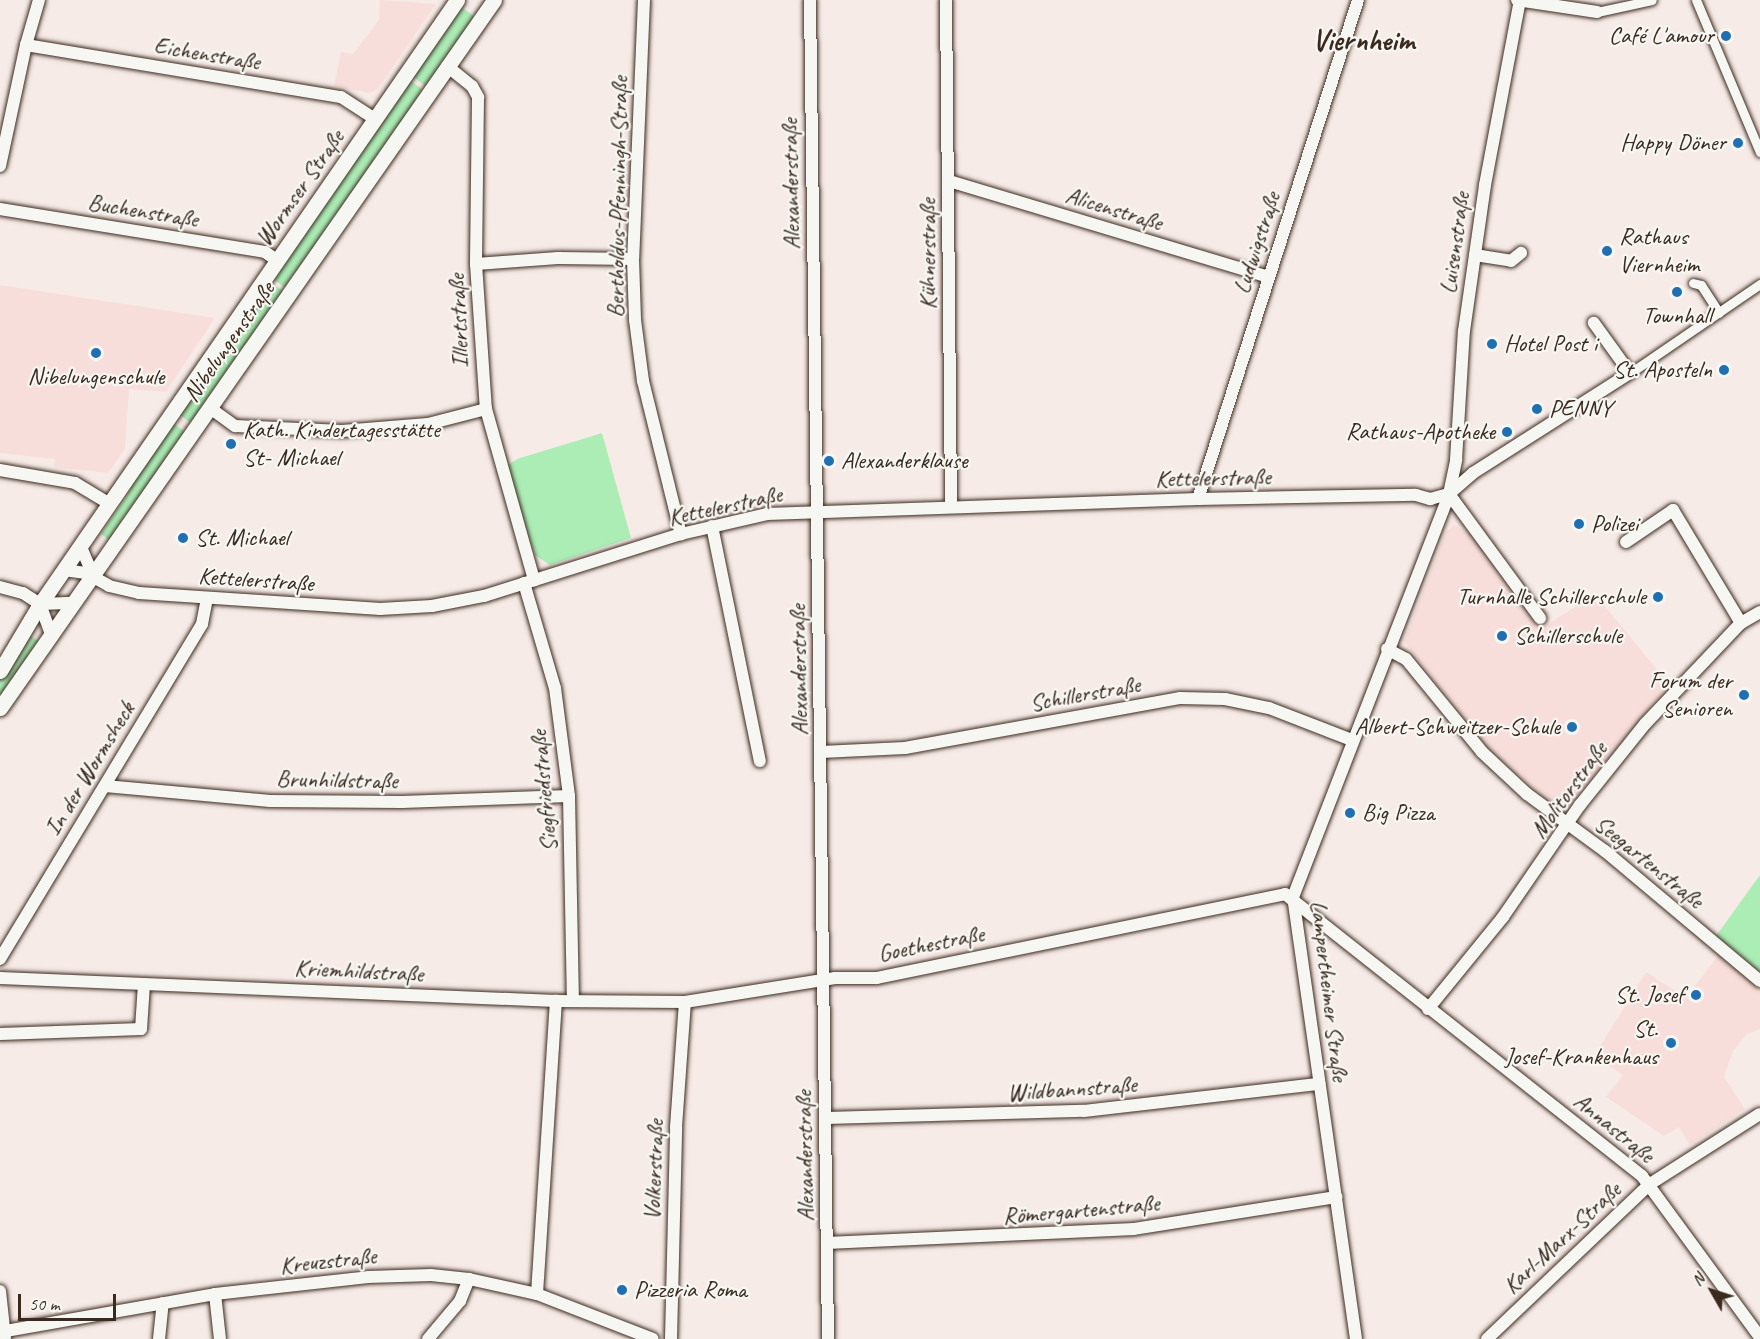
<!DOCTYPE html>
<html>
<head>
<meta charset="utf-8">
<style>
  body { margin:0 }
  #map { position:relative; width:1760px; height:1339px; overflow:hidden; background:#f7ebe7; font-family:Caveat,sans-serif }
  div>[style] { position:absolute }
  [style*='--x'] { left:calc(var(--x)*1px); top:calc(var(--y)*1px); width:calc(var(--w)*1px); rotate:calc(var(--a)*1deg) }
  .built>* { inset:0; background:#f8deda }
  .green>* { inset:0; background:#acedb6; transform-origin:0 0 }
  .roads { filter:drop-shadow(0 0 2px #3b2a1e) drop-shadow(0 0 2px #3b2a1e) }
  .pedestrian>* { height:9px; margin:-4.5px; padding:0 4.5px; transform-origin:4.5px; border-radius:4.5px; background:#f6f6f2 }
  .minor>* { height:12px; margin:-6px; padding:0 6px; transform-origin:6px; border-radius:6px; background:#f6f6f2 }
  .tertiary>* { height:15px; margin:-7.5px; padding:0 7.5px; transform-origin:7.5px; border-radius:7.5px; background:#f6f6f2 }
  .dots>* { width:16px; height:16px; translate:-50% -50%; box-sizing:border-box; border:3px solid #f6f6f2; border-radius:50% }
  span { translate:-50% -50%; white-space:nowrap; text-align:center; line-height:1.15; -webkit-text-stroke:4.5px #f6f6f2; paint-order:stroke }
  .poi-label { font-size:24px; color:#3b2a1e }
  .right { translate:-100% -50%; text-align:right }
  .left { translate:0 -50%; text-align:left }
  .street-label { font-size:24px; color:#3b2a1e }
  .district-label { font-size:30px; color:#3b2a1e; font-weight:700 }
  .north { position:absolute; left:1682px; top:1261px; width:60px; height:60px; -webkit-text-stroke:4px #f6f6f2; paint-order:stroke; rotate:309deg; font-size:16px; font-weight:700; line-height:24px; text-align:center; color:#3b2a1e }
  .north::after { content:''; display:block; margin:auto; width:21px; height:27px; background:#3b2a1e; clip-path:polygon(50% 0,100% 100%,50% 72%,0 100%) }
  .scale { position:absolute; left:18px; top:1294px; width:98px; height:27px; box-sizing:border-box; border:3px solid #3b2a1e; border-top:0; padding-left:8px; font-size:18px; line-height:21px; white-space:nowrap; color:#3b2a1e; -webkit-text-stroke:4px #f6f6f2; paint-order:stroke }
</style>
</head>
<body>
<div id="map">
  <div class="built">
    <i style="clip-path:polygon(380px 0,436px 4px,377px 90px,369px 93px,334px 86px,341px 52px,353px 54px,379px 20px)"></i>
    <i style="clip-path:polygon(0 285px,215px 318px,166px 392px,129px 389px,125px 449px,108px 473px,54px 467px,55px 459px,0 453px)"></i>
    <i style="clip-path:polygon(1454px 525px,1471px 534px,1542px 628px,1595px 594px,1669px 684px,1569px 806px,1551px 803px,1487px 748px,1404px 641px,1445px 533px)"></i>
    <i style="clip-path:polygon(1720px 953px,1760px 986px,1760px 1029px,1747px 1034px,1733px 1051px,1724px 1077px,1745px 1109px,1690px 1145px,1679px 1127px,1664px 1136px,1606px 1097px,1623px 1075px,1594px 1056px,1646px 972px,1686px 998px)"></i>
  </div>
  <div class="green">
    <i style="clip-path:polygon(458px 5px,474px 16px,429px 88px,410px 75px)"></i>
    <i style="left:408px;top:79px;width:22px;height:241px;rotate:36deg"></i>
    <i style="left:268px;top:280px;width:22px;height:161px;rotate:36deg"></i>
    <i style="clip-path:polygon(170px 421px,188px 434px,112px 542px,101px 534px,127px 496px,138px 467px)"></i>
    <i style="clip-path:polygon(602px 433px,631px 538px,550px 565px,535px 555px,505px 467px,517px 459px)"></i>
    <i style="clip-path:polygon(26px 633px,41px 643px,0 702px,0 677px)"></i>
    <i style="clip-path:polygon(1760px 875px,1760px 970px,1759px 971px,1716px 936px)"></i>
  </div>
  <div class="roads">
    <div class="pedestrian">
      <i style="--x:1696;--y:0;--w:165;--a:67.2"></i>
      <i style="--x:1597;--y:12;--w:56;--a:-12.3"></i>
      <i style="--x:1693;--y:283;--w:8;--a:14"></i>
      <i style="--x:1701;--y:285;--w:33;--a:57"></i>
      <i style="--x:1630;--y:373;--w:158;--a:-34.4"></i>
    </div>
    <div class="minor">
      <i style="--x:644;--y:0;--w:259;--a:92.4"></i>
      <i style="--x:633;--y:259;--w:61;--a:88.1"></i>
      <i style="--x:635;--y:320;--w:62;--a:82.5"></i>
      <i style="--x:643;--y:381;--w:158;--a:76.1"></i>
      <i style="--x:810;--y:0;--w:1339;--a:89.23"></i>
      <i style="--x:946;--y:0;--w:507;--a:89.43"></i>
      <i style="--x:1517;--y:0;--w:81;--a:8.5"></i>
      <i style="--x:26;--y:45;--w:319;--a:9.4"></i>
      <i style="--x:341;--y:97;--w:40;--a:32.9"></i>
      <i style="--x:447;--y:66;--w:32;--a:39"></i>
      <i style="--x:472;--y:86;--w:13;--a:61"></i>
      <i style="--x:478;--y:97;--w:167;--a:90.7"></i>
      <i style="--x:476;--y:264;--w:145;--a:86.1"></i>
      <i style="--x:486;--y:409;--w:178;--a:74.3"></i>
      <i style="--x:0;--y:166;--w:124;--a:-77.9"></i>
      <i style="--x:26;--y:45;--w:47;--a:-73.9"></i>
      <i style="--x:949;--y:181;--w:333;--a:16.7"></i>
      <i style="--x:0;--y:209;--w:268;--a:9.2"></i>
      <i style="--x:265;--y:252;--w:16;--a:35"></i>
      <i style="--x:1475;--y:255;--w:36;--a:9"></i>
      <i style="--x:1511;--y:261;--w:13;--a:-39"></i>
      <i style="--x:476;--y:264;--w:82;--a:-4.2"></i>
      <i style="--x:558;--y:258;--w:75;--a:0.8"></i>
      <i style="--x:210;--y:408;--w:31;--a:36"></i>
      <i style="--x:235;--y:426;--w:107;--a:2.7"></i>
      <i style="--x:342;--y:431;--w:86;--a:-4.7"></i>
      <i style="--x:428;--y:424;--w:60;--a:-14.5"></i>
      <i style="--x:0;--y:470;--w:76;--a:9.8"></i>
      <i style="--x:75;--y:483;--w:41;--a:31"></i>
      <i style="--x:1449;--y:494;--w:154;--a:53.7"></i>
      <i style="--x:1198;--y:499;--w:524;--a:-72.22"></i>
      <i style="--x:712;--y:526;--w:240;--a:78.5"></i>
      <i style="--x:1626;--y:542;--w:57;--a:-34.2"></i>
      <i style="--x:1673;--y:510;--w:132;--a:59"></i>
      <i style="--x:81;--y:547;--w:30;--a:67"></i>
      <i style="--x:64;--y:570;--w:22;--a:8"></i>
      <i style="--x:86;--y:573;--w:26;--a:29"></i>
      <i style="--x:109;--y:586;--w:31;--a:13"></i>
      <i style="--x:139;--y:593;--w:242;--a:3.8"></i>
      <i style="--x:380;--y:609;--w:52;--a:-3.3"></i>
      <i style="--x:432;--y:606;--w:53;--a:-10.9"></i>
      <i style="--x:484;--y:596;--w:207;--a:-17.5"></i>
      <i style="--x:681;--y:534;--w:88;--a:-13.1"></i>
      <i style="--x:767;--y:514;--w:431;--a:-2"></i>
      <i style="--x:1198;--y:499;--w:218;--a:-1.1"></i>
      <i style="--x:1416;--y:495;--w:15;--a:16"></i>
      <i style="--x:1430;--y:499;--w:20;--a:-15"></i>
      <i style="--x:1449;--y:494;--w:32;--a:-41"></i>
      <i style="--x:1473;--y:473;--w:186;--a:-32.5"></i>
      <i style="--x:1630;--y:373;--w:62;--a:-125.8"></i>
      <i style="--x:524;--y:583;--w:109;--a:73.6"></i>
      <i style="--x:555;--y:688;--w:109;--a:82.6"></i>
      <i style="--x:569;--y:796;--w:205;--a:88.9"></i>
      <i style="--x:0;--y:587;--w:24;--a:15"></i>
      <i style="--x:23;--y:593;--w:20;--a:33"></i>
      <i style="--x:40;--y:604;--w:34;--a:-2"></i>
      <i style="--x:40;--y:604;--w:33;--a:70"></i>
      <i style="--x:1387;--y:649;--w:21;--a:28"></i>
      <i style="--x:1406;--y:659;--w:120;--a:50.7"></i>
      <i style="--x:1482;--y:752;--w:62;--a:43"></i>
      <i style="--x:1527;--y:794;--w:97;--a:36.2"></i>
      <i style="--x:1605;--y:851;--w:202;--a:40"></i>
      <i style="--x:821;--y:752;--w:84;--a:-2.7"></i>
      <i style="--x:905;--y:748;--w:280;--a:-10.3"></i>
      <i style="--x:1180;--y:698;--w:45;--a:1.3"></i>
      <i style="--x:1225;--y:699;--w:45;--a:11.6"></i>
      <i style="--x:1269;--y:708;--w:89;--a:21.1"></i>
      <i style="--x:105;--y:786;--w:166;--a:5.2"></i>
      <i style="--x:270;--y:801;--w:132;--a:0.4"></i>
      <i style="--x:402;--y:802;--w:167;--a:-2.1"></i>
      <i style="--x:0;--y:959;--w:391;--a:-58.9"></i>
      <i style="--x:202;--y:624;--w:26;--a:-79"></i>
      <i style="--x:0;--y:978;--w:556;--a:2.37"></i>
      <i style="--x:556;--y:1001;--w:129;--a:0.4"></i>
      <i style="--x:685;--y:1002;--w:152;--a:-9.1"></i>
      <i style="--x:835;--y:978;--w:42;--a:0"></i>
      <i style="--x:877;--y:978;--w:417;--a:-11.6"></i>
      <i style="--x:1285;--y:894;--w:455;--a:38.3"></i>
      <i style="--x:1642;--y:1176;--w:200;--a:53.8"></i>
      <i style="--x:1428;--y:1009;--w:119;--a:-50.8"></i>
      <i style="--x:1503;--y:917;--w:136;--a:-55.5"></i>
      <i style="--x:1580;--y:805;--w:104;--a:-51.3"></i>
      <i style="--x:1645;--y:724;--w:139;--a:-46.5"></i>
      <i style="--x:1741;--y:623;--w:22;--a:-30"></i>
      <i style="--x:0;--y:1034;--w:141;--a:-2"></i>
      <i style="--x:141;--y:1029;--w:45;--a:-86.2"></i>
      <i style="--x:826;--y:1118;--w:258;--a:-1.6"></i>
      <i style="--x:1084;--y:1111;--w:237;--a:-6.6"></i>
      <i style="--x:827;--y:1243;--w:307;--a:-2.6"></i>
      <i style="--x:1134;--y:1229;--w:205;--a:-9"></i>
      <i style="--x:0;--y:1291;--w:47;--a:83.9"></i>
      <i style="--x:215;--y:1294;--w:45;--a:83.7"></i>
      <i style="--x:537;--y:1294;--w:294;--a:-86.3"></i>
      <i style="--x:0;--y:1332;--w:218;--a:-10"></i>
      <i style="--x:215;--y:1294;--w:154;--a:-6.3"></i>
      <i style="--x:368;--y:1277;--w:63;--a:-1.8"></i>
      <i style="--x:431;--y:1275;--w:38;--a:6"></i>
      <i style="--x:469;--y:1279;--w:70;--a:12.4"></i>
      <i style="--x:537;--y:1294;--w:124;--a:21.2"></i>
      <i style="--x:159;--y:1339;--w:36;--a:-84"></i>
      <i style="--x:428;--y:1339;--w:50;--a:-49.9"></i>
      <i style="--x:460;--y:1301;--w:24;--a:-68"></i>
      <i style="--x:671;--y:1339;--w:212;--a:-88.6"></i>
      <i style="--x:676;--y:1127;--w:125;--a:-85.9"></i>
      <i style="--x:1356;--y:1339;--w:446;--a:-98.1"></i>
      <i style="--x:1293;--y:897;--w:432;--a:-68.8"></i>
      <i style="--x:1449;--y:494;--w:35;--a:-78"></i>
      <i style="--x:1456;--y:460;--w:129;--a:-86.5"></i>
      <i style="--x:1464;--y:331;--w:148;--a:-81.8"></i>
      <i style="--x:1485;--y:185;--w:188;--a:-79.3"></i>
      <i style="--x:1487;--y:1339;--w:225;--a:-43.6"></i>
      <i style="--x:1650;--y:1184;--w:130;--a:-32.5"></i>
    </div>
    <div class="tertiary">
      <i style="--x:0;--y:671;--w:78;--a:-59.2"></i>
      <i style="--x:40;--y:604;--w:734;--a:-55.38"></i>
      <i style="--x:0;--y:708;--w:863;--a:-55.09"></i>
    </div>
  </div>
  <div class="dots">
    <i style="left:1726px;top:36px;background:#1f6fb2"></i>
    <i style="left:1738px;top:143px;background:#1f6fb2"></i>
    <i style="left:1607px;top:251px;background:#1f6fb2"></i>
    <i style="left:1677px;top:292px;background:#1f6fb2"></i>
    <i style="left:1492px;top:344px;background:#1f6fb2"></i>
    <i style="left:96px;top:353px;background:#1f6fb2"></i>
    <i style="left:1724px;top:370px;background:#1f6fb2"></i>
    <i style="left:1537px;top:409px;background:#1f6fb2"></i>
    <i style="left:1507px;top:432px;background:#1f6fb2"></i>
    <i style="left:231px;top:444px;background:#1f6fb2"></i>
    <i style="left:829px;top:461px;background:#1f6fb2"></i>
    <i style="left:1579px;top:524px;background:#1f6fb2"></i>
    <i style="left:183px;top:538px;background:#1f6fb2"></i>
    <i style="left:1658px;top:597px;background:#1f6fb2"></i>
    <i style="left:1502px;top:636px;background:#1f6fb2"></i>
    <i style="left:1744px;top:695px;background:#1f6fb2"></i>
    <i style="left:1572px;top:727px;background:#1f6fb2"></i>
    <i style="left:1350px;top:813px;background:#1f6fb2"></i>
    <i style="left:1696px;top:995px;background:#1f6fb2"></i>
    <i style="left:1671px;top:1043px;background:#1f6fb2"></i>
    <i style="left:622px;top:1290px;background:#1f6fb2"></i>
  </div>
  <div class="poi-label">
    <span class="right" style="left:1714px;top:36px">Café L'amour</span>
    <span class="right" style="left:1726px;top:143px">Happy Döner</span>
    <span class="left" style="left:1619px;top:251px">Rathaus<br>Viernheim</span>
    <span style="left:1677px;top:316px">Townhall</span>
    <span class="left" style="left:1504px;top:344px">Hotel Post i</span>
    <span class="right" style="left:1712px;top:370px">St. Aposteln</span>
    <span style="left:96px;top:377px">Nibelungenschule</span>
    <span class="left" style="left:1549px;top:409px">PENNY</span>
    <span class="left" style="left:243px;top:444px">Kath. Kindertagesstätte<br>St- Michael</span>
    <span class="right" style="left:1495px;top:432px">Rathaus-Apotheke</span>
    <span class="left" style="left:841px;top:461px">Alexanderklause</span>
    <span class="left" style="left:1591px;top:524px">Polizei</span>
    <span class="left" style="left:195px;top:538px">St. Michael</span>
    <span class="right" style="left:1646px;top:597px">Turnhalle Schillerschule</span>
    <span class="left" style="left:1514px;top:636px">Schillerschule</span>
    <span class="right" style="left:1732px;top:695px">Forum der<br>Senioren</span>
    <span class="right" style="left:1560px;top:727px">Albert-Schweitzer-Schule</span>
    <span class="left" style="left:1362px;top:813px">Big Pizza</span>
    <span class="right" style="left:1684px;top:995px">St. Josef</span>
    <span class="right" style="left:1658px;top:1043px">St.<br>Josef-Krankenhaus</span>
    <span class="left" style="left:634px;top:1290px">Pizzeria Roma</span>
  </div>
  <div class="street-label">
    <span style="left:207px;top:54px;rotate:9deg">Eichenstraße</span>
    <span style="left:791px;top:184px;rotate:-91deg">Alexanderstraße</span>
    <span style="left:300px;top:188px;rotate:-55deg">Wormser Straße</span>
    <span style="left:618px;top:197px;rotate:-89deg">Bertholdus-Pfenningh-Straße</span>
    <span style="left:1114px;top:209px;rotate:17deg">Alicenstraße</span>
    <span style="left:143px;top:211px;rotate:9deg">Buchenstraße</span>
    <span style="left:1257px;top:243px;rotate:-72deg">Ludwigstraße</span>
    <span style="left:1455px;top:243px;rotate:-82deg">Luisenstraße</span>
    <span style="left:928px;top:254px;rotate:-90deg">Kühnerstraße</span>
    <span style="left:459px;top:321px;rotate:-93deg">Illertstraße</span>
    <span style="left:229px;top:342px;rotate:-55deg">Nibelungenstraße</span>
    <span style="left:1213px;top:478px;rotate:-1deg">Kettelerstraße</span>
    <span style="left:725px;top:506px;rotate:-12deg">Kettelerstraße</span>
    <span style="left:256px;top:580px;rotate:4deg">Kettelerstraße</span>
    <span style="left:799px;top:670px;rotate:-91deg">Alexanderstraße</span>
    <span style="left:1085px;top:694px;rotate:-10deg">Schillerstraße</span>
    <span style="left:90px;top:769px;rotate:-59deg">In der Wormsheck</span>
    <span style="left:337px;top:780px;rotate:1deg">Brunhildstraße</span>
    <span style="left:1569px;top:790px;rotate:-54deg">Molitorstraße</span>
    <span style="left:544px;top:791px;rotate:-95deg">Siegfriedstraße</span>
    <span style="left:1649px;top:862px;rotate:39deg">Seegartenstraße</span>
    <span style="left:931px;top:944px;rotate:-11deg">Goethestraße</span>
    <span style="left:359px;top:971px;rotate:3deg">Kriemhildstraße</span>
    <span style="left:1329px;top:991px;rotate:83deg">Lampertheimer Straße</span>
    <span style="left:1072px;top:1089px;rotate:-4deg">Wildbannstraße</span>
    <span style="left:1614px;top:1128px;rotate:39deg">Annastraße</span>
    <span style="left:805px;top:1156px;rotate:-91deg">Alexanderstraße</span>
    <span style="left:654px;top:1170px;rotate:-88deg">Volkerstraße</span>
    <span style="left:1081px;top:1210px;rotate:-5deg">Römergartenstraße</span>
    <span style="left:1562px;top:1238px;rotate:-43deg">Karl-Marx-Straße</span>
    <span style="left:328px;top:1261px;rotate:-6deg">Kreuzstraße</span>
  </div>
  <div class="district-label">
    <span style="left:1363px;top:40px">Viernheim</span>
  </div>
  <div class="north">N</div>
  <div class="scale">50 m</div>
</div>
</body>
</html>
